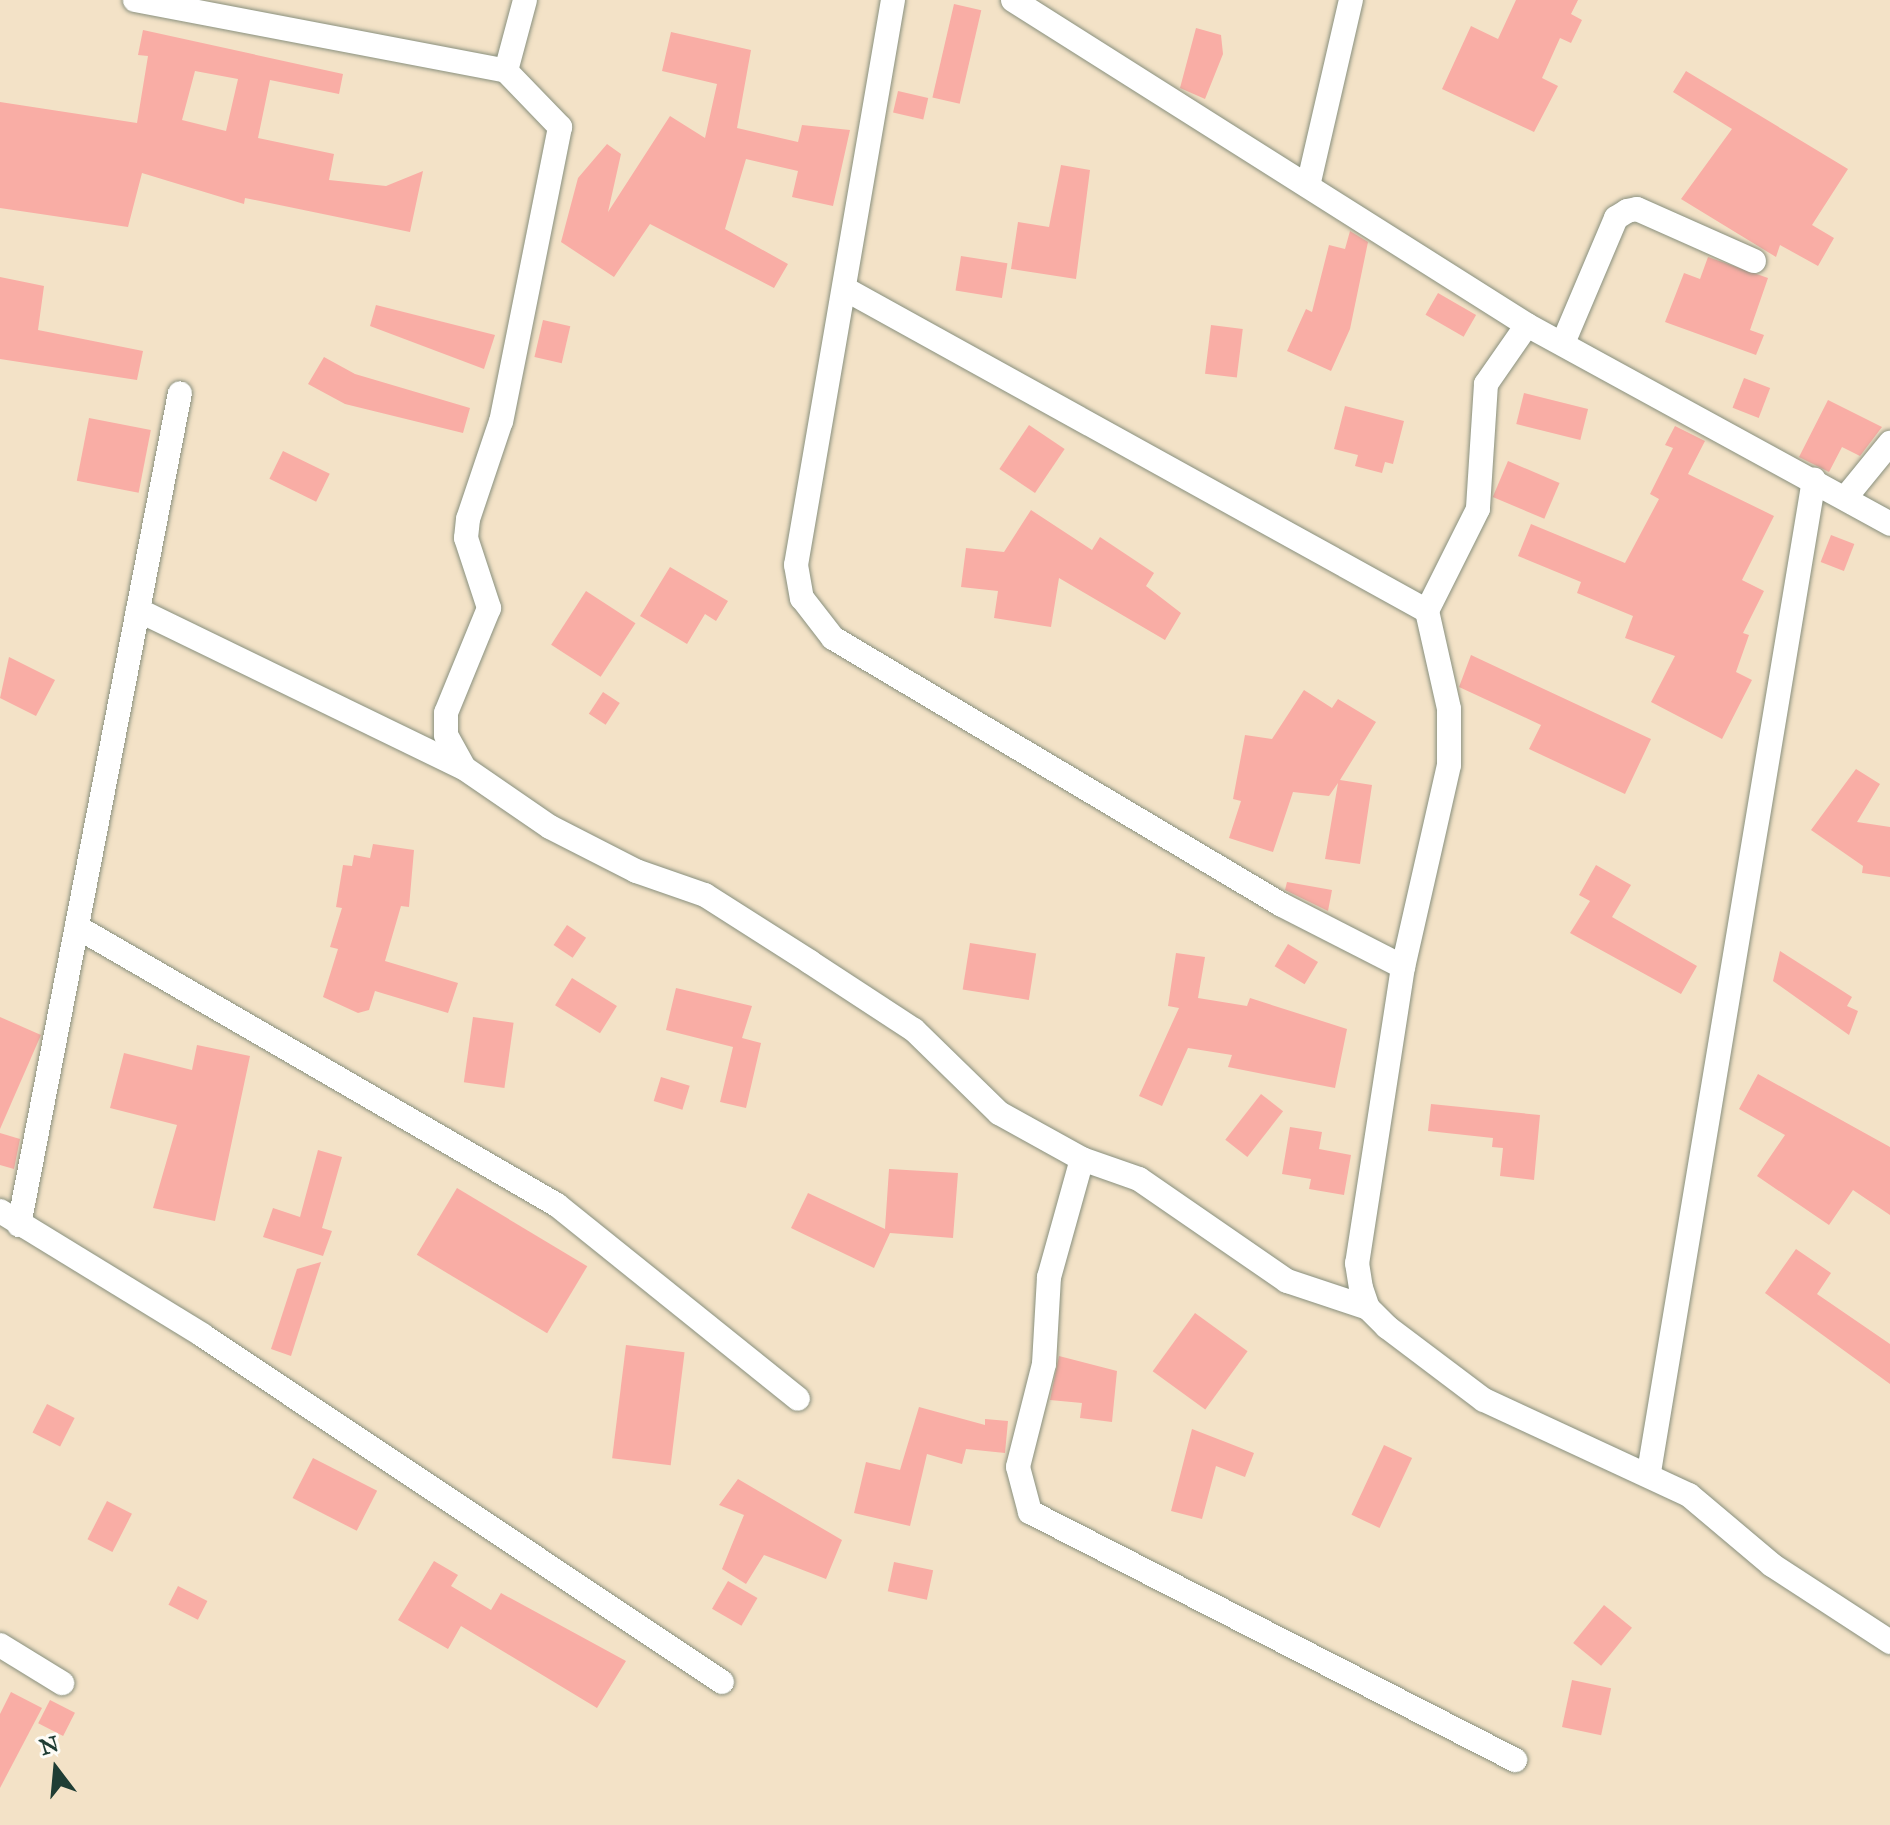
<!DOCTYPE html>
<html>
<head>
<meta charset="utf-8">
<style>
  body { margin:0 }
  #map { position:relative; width:1890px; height:1825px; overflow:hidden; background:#f3e2c7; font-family:"IM FELL Great Primer",serif }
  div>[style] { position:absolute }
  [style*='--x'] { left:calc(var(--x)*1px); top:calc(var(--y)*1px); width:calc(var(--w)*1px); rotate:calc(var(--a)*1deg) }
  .building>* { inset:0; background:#f9ada5; transform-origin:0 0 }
  .roads { filter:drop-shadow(0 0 2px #89907e) drop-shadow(0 0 2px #89907e) }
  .street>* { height:24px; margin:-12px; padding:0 12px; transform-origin:12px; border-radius:12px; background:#fff }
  span { translate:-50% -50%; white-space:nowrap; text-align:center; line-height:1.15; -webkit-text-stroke:7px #fdfcf7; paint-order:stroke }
  .north { position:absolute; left:16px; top:1729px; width:80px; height:80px; -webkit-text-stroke:6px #fdfcf7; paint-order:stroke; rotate:344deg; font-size:22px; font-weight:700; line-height:32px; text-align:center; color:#1f3d34 }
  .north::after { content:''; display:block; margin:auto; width:28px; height:36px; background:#1f3d34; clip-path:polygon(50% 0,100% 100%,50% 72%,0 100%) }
</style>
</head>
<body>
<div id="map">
  <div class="building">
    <i style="clip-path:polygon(1516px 0,1578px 0,1571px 14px,1582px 20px,1571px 43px,1560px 38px,1542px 78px,1558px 86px,1534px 132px,1442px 89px,1471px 26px,1498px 39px)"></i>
    <i style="left:954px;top:4px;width:28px;height:96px;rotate:13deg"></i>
    <i style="clip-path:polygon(1196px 28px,1221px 35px,1223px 54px,1205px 99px,1180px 88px)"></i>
    <i style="clip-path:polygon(evenodd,143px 30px,343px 74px,339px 94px,270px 80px,258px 138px,334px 154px,329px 180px,386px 186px,423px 171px,410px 232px,245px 198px,244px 204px,142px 173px,128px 227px,0 208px,0 102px,137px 123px,148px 56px,138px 55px,143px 30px,195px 71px,238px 79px,226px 131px,182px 120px,195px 71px)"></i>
    <i style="clip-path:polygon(671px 32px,751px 50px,737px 128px,798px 142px,802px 125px,850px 130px,833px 206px,792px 197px,798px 171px,746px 159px,725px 229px,788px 264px,774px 288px,650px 224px,614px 277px,561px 242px,578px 178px,607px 144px,621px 154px,608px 212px,670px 116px,705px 138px,717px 84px,662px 71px)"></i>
    <i style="clip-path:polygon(1686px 71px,1848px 169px,1812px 225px,1834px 238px,1818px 266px,1780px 245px,1776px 257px,1681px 199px,1732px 129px,1673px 92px)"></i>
    <i style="left:898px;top:91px;width:31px;height:22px;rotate:13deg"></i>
    <i style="clip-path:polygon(1061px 165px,1090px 170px,1076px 279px,1011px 269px,1018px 222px,1049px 227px)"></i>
    <i style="clip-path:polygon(1350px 231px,1368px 242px,1350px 329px,1331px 371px,1287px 351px,1306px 309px,1312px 312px,1329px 245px,1345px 249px)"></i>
    <i style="left:961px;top:256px;width:47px;height:35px;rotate:9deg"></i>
    <i style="clip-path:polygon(1708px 257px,1768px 278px,1750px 330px,1764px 335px,1756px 355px,1665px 322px,1684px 273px,1700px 279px)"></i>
    <i style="clip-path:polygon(0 277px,44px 286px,38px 330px,143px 351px,137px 380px,0 359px)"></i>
    <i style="left:1438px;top:293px;width:44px;height:25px;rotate:30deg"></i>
    <i style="clip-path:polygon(376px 305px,495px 335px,484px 369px,370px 326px)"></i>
    <i style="left:543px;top:320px;width:28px;height:38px;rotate:13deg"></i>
    <i style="left:1211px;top:325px;width:32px;height:49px;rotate:7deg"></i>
    <i style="clip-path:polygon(324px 357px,355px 374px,470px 408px,463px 433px,345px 404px,308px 384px)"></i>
    <i style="left:1744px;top:378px;width:28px;height:32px;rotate:21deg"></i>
    <i style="left:1524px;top:393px;width:66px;height:32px;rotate:14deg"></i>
    <i style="clip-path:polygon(1828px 400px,1882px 427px,1860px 456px,1842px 447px,1829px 472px,1799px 457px)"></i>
    <i style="clip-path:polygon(1345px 406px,1404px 421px,1393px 464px,1385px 462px,1382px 473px,1355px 466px,1358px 455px,1334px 449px)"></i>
    <i style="left:89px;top:418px;width:63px;height:64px;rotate:11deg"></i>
    <i style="left:1029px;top:425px;width:43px;height:53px;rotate:34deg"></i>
    <i style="clip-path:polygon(1675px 426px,1705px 441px,1688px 474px,1774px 516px,1742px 580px,1764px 591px,1743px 633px,1749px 635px,1736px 672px,1752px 680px,1722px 739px,1651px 702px,1675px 656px,1625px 638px,1633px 616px,1577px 593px,1581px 582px,1518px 556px,1531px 524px,1625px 563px,1659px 499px,1650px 494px,1673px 448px,1665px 445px)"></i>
    <i style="left:283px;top:451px;width:52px;height:31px;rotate:26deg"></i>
    <i style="left:1508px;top:461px;width:56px;height:39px;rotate:23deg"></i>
    <i style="clip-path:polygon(1031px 510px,1092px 550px,1100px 537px,1154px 573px,1146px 586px,1181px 613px,1165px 640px,1059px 578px,1051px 627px,994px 618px,998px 591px,961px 587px,966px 548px,1004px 552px)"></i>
    <i style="left:1831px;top:535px;width:25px;height:29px;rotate:21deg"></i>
    <i style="clip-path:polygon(670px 567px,728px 601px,716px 621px,705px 614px,687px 644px,640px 616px)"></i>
    <i style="left:586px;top:591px;width:59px;height:64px;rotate:33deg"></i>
    <i style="clip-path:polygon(1471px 655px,1651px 739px,1625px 794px,1529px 749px,1541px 725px,1459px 687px)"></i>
    <i style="clip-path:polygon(9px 657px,55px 680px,36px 716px,0 698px)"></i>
    <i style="clip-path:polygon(1304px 690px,1332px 708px,1338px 699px,1376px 722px,1340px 780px,1372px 785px,1360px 864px,1325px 859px,1338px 783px,1329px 796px,1293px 792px,1273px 852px,1229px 838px,1241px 801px,1233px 799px,1245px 735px,1272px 739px)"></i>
    <i style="left:603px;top:692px;width:20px;height:26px;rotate:33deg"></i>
    <i style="clip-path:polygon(1856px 769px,1880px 784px,1857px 822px,1890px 827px,1890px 877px,1862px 873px,1863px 866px,1811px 830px)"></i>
    <i style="clip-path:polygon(373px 844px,414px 850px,409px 907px,401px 906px,385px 961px,458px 983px,448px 1013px,375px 991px,369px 1010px,358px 1013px,323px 997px,338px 949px,330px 947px,342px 908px,336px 907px,343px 865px,352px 866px,354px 855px,370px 858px)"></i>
    <i style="clip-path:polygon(1596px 865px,1631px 885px,1612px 917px,1697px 966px,1681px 994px,1570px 933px,1590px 901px,1579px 895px)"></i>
    <i style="clip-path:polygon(1287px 882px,1332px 890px,1328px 911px,1285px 890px)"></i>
    <i style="left:567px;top:925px;width:23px;height:24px;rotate:34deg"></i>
    <i style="left:970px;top:943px;width:67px;height:47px;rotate:9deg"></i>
    <i style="left:1288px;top:944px;width:35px;height:26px;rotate:31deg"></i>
    <i style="clip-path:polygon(1780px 951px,1852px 997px,1847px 1006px,1858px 1011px,1849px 1035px,1773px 981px)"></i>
    <i style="clip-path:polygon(1176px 953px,1205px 957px,1198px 998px,1247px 1006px,1250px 998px,1347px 1029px,1335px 1088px,1228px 1067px,1232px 1055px,1188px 1048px,1162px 1106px,1139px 1096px,1179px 1008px,1168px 1006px)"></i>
    <i style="left:572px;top:978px;width:53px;height:32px;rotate:32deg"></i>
    <i style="clip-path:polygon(676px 988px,752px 1006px,742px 1038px,761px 1043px,746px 1108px,720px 1102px,733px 1047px,666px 1030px)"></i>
    <i style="clip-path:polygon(0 1017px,41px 1035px,0 1129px)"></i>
    <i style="left:473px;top:1017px;width:41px;height:66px;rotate:8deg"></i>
    <i style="clip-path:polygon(197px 1045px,250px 1056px,215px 1221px,153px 1208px,177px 1125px,110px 1108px,124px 1053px,192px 1070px)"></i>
    <i style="clip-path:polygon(1758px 1074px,1890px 1147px,1890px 1215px,1853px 1190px,1829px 1225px,1757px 1176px,1785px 1135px,1739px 1109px)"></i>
    <i style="left:661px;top:1077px;width:30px;height:25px;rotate:17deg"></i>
    <i style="left:1261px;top:1094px;width:28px;height:58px;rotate:38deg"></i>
    <i style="clip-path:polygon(1431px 1104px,1540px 1115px,1534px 1180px,1500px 1176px,1503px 1148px,1492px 1147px,1493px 1138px,1428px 1131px)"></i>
    <i style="clip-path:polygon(1290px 1127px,1322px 1132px,1319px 1149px,1351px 1155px,1344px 1195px,1309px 1189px,1311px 1179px,1282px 1174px)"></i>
    <i style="clip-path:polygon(0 1133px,20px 1139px,14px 1169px,0 1165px)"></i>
    <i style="clip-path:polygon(318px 1150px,342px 1157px,322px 1228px,332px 1231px,323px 1256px,263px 1237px,273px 1208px,300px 1217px)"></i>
    <i style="clip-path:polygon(889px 1169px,958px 1173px,953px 1238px,890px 1233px,874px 1268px,791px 1228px,808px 1193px,885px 1229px)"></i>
    <i style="left:457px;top:1188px;width:152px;height:78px;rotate:31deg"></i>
    <i style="clip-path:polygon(1796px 1249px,1831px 1273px,1817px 1294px,1890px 1344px,1890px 1384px,1765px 1293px)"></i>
    <i style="clip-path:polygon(321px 1262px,291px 1356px,271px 1349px,297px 1269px)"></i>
    <i style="left:1195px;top:1313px;width:65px;height:72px;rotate:36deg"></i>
    <i style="left:626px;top:1345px;width:59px;height:114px;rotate:7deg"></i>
    <i style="clip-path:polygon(1059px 1356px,1117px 1371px,1112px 1422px,1080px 1418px,1082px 1403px,1050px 1400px)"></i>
    <i style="left:47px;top:1404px;width:31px;height:32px;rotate:27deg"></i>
    <i style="clip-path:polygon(919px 1407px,985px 1425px,985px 1419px,1008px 1421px,1005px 1453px,966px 1449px,962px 1464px,927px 1454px,910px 1526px,854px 1513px,866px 1462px,900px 1470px)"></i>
    <i style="clip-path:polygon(1192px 1429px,1254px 1453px,1245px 1477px,1216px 1466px,1202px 1519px,1171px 1511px)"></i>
    <i style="left:1384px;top:1445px;width:31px;height:77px;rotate:25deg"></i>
    <i style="left:313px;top:1458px;width:72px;height:45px;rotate:27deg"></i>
    <i style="clip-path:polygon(738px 1479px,842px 1540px,826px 1579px,764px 1555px,746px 1584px,722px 1569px,744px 1515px,719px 1505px)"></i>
    <i style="left:107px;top:1501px;width:28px;height:43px;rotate:27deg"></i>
    <i style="clip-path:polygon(434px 1561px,458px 1575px,451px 1586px,491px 1610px,501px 1593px,626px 1661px,597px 1708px,461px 1626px,448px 1649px,398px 1620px)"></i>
    <i style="left:894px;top:1562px;width:40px;height:30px;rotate:12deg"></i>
    <i style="left:728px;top:1581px;width:34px;height:32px;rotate:30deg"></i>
    <i style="left:178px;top:1586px;width:33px;height:21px;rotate:27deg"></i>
    <i style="left:1604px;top:1605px;width:36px;height:49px;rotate:39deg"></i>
    <i style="left:1572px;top:1680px;width:40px;height:48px;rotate:12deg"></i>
    <i style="clip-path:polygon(11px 1692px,42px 1708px,0 1788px,0 1714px)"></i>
    <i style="left:50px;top:1700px;width:28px;height:26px;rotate:27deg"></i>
  </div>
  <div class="roads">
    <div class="street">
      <i style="--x:135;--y:0;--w:378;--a:10.8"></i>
      <i style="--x:506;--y:71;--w:78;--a:46"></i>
      <i style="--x:560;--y:127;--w:300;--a:101.3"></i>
      <i style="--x:501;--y:421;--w:103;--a:108.6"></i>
      <i style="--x:468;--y:519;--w:19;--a:96"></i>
      <i style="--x:466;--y:538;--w:74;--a:71.8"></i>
      <i style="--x:489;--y:608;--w:113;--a:112.3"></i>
      <i style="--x:446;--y:713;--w:22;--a:90"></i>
      <i style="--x:446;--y:735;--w:38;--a:61"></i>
      <i style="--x:464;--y:768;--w:104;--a:34.5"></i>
      <i style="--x:550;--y:827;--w:97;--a:27.1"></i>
      <i style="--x:636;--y:871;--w:73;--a:19.2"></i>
      <i style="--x:705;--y:895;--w:125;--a:32.5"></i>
      <i style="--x:810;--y:962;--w:124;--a:33.2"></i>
      <i style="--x:914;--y:1030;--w:119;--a:44.3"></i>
      <i style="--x:999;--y:1113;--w:95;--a:29"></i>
      <i style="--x:1082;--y:1159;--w:60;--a:19.3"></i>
      <i style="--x:1139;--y:1179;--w:180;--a:34.6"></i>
      <i style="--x:1287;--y:1281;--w:85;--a:18.4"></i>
      <i style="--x:893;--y:0;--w:573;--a:99.74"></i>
      <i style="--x:796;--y:565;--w:34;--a:80"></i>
      <i style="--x:802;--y:598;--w:51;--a:52.2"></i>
      <i style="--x:833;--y:638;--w:522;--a:30.74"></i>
      <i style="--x:1282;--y:905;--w:136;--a:27.1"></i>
      <i style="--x:1013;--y:0;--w:608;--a:32.3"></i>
      <i style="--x:1527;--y:325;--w:414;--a:28.7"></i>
      <i style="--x:506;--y:71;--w:73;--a:-75"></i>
      <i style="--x:1308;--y:186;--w:191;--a:-77"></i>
      <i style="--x:847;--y:290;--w:663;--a:28.96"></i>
      <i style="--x:1527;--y:325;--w:72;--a:124.8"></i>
      <i style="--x:1486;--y:384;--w:125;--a:93.7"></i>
      <i style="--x:1478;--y:509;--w:114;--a:116.6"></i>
      <i style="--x:1427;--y:611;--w:100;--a:77.3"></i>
      <i style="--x:1449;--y:709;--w:56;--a:90"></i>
      <i style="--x:1449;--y:765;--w:207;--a:102.8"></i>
      <i style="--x:1403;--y:967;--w:300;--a:98.8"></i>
      <i style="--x:1357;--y:1263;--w:25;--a:81"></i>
      <i style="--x:1361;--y:1288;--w:21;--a:71"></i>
      <i style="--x:1368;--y:1308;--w:27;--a:45"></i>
      <i style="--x:1387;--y:1327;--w:121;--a:37"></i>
      <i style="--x:1484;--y:1400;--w:226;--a:24.9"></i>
      <i style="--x:1689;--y:1495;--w:109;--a:40.1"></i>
      <i style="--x:1772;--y:1565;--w:141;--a:33.1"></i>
      <i style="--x:1563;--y:343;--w:136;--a:-67"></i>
      <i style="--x:1616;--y:218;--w:13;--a:-32"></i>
      <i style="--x:1627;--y:211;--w:10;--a:-11"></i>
      <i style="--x:1637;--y:209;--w:128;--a:24"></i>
      <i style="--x:1846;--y:497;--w:70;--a:-50.8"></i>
      <i style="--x:138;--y:610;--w:360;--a:25.9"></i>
      <i style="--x:77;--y:927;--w:555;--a:30.08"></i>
      <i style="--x:557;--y:1205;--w:309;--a:38.8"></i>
      <i style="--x:1082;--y:1159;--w:123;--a:105.6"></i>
      <i style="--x:1049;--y:1277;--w:87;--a:93.3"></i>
      <i style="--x:1044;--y:1364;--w:106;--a:104.2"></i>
      <i style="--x:1018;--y:1467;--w:47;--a:75.1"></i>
      <i style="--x:1030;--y:1512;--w:545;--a:27.08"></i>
      <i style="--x:0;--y:1211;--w:237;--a:31.5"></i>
      <i style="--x:202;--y:1335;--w:625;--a:33.72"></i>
      <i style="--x:19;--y:1225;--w:847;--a:-79.05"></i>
      <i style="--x:1649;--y:1472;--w:1006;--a:-80.56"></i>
      <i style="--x:0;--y:1645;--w:73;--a:31.5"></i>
    </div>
  </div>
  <div class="north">N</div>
</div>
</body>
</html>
